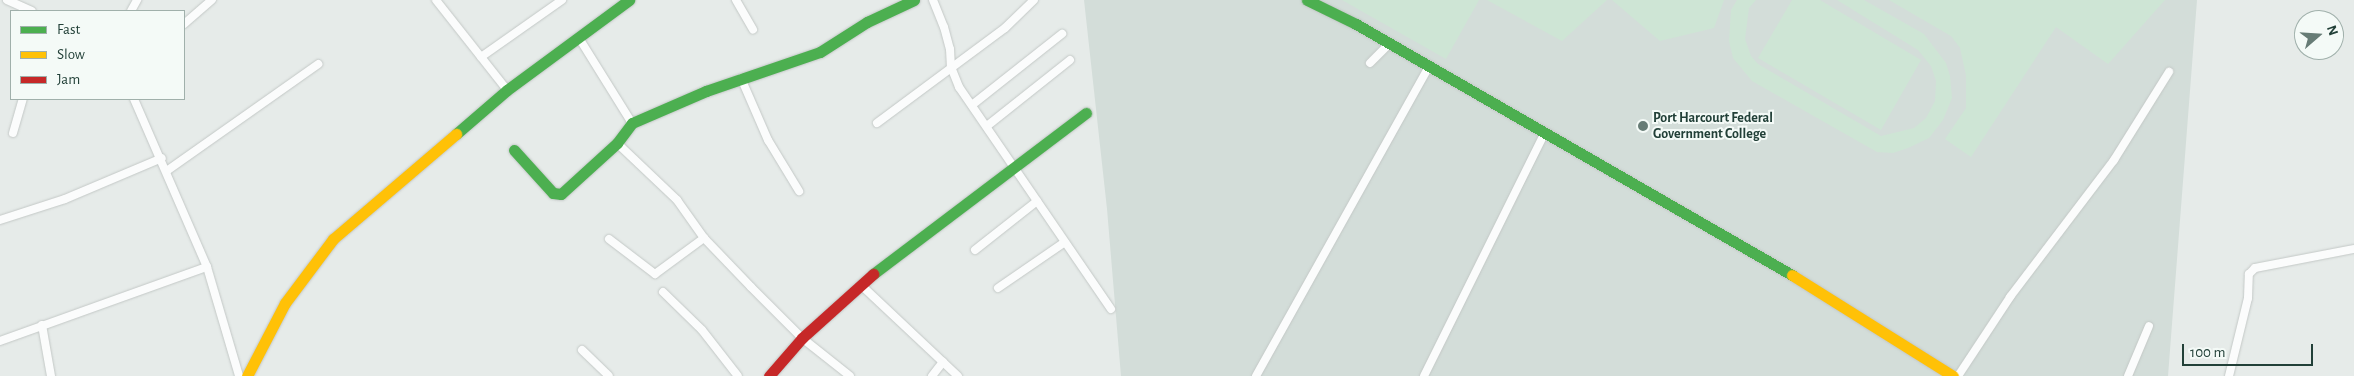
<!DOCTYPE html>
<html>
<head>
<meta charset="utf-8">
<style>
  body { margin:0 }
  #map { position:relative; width:2354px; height:376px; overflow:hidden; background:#e6ebe9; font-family:"Alegreya Sans",sans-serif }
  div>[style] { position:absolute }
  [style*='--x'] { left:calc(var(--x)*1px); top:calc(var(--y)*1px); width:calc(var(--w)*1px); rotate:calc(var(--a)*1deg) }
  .built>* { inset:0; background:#d3ddd9 }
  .green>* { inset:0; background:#cee5d5 }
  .roads { filter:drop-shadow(0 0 1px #c3c8c6) drop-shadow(0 0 1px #c3c8c6) }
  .street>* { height:8px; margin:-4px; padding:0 4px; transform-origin:4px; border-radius:4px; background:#fbfcfc }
  .fast>* { height:11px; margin:-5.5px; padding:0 5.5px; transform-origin:5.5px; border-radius:5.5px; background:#4caf50 }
  .slow>* { height:11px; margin:-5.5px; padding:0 5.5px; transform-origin:5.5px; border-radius:5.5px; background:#ffc107 }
  .jam>* { height:11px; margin:-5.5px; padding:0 5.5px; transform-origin:5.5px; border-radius:5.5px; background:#c62828 }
  .dots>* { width:14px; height:14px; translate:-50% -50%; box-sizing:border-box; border:2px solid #f4faf7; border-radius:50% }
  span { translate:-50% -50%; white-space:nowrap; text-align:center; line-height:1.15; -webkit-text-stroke:4px #f4faf7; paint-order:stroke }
  .poi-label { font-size:14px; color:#224038; font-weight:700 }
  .left { translate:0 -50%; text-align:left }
  .legend { position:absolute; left:10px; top:10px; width:175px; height:90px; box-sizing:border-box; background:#f4faf7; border:1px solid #a0b0ab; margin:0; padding:6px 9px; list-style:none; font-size:15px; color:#224038 }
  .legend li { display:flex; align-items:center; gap:10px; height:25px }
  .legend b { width:25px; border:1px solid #a0b0ab }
  .north { position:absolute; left:2294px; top:10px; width:50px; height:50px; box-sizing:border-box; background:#f4faf7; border:1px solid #a0b0ab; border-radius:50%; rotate:71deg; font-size:14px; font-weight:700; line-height:20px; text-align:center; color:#224038 }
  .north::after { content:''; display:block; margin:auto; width:18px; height:22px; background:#677c76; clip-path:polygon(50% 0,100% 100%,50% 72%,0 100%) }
  .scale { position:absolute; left:2182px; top:344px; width:131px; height:22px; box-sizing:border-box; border:2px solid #224038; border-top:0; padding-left:6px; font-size:15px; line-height:18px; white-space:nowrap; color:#224038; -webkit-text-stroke:4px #f4faf7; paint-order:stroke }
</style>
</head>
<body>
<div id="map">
  <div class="built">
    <i style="clip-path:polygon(1084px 0,2197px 0,2168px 376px,1121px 376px,1107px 209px)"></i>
  </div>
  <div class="green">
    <i style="clip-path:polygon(1342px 0,1479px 0,1446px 59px)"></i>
    <i style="clip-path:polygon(1487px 0,1607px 0,1562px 41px)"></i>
    <i style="clip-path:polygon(1612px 0,1724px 0,1714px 28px,1660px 41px)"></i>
    <i style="clip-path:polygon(1737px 0,1756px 0,1749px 8px,1745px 39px,1751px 56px,1758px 64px,1881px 136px,1914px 128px,1926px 118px,1935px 101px,1936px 81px,1931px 66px,1918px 50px,1837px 0,1864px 0,1924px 34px,1946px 63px,1950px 76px,1952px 98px,1943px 120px,1929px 138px,1908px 148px,1893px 153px,1877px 152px,1752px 81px,1733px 58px,1729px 41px,1731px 10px)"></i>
    <i style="clip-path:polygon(1792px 0,1820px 0,1921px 60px,1881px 130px,1758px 58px)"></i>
    <i style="clip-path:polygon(1889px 0,2165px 0,2108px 64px,2056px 27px,1971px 157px,1945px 139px,1966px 108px,1966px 75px,1960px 48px,1951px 36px)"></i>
  </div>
  <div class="roads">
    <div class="street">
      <i style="--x:7;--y:0;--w:27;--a:24"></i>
      <i style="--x:436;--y:0;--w:115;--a:51.7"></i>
      <i style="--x:736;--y:0;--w:34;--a:60"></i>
      <i style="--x:933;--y:0;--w:29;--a:68"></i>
      <i style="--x:944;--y:27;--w:23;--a:75"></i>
      <i style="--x:950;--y:49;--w:18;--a:87"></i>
      <i style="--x:951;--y:67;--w:22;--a:68"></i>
      <i style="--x:959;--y:87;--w:269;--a:55.6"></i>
      <i style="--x:131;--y:11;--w:13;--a:-61"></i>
      <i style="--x:184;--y:24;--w:37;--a:-41"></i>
      <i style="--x:579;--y:38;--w:100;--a:58.1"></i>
      <i style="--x:481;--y:57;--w:99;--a:-35.1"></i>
      <i style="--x:1370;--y:63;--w:27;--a:-45"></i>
      <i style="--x:741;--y:78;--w:68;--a:66.5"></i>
      <i style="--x:768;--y:140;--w:60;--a:58.7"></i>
      <i style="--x:134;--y:99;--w:183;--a:66.5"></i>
      <i style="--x:207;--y:267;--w:114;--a:73.6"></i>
      <i style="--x:972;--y:105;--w:115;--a:-38.3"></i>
      <i style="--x:877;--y:123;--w:159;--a:-36.6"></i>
      <i style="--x:1005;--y:28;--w:40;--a:-44"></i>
      <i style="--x:987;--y:126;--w:106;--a:-38.5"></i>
      <i style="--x:13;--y:133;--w:35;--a:-74"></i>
      <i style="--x:617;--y:143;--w:83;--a:43.5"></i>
      <i style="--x:677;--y:200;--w:47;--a:54.6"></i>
      <i style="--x:704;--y:238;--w:68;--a:46.2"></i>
      <i style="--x:751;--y:287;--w:72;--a:45"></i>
      <i style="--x:802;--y:338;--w:61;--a:38.4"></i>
      <i style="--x:168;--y:170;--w:184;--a:-35.2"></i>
      <i style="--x:0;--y:220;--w:68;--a:-17.9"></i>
      <i style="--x:65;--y:199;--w:105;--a:-22.9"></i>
      <i style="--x:609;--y:239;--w:58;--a:37.3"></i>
      <i style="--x:655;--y:274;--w:61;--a:-36.3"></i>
      <i style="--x:975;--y:250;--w:79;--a:-38.3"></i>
      <i style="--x:861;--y:285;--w:133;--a:43.2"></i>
      <i style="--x:998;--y:288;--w:81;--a:-34.5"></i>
      <i style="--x:663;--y:292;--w:54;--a:44.3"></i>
      <i style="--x:702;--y:330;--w:58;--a:52"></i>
      <i style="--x:42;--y:325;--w:52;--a:80"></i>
      <i style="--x:0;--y:341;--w:220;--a:-19.7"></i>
      <i style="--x:582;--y:350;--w:37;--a:44"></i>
      <i style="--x:932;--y:376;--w:18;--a:-52"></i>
      <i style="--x:1256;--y:376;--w:353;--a:-60.8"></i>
      <i style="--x:1424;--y:376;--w:270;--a:-63.6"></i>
      <i style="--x:1958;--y:376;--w:95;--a:-56.6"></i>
      <i style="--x:2010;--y:297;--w:172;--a:-52.8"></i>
      <i style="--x:2114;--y:160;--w:104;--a:-58"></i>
      <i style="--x:2128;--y:376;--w:54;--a:-67.2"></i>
      <i style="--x:2229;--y:376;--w:80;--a:-76.3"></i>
      <i style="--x:2248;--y:298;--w:24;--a:-88"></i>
      <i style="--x:2249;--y:274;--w:8;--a:-45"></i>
      <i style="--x:2255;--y:268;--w:101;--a:-10.9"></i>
    </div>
    <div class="fast">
      <i style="--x:1307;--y:0;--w:55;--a:26.1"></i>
      <i style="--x:1356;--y:24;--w:503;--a:29.93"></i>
      <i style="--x:456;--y:134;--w:67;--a:-40.8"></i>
      <i style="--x:507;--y:90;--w:152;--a:-36.4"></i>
      <i style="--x:514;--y:150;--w:58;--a:47.8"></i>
      <i style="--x:553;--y:193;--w:8;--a:7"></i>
      <i style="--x:561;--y:194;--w:76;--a:-42.3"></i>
      <i style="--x:617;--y:143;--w:25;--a:-53"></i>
      <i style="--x:632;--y:123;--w:81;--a:-23.4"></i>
      <i style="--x:706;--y:91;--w:120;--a:-18.9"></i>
      <i style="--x:820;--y:52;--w:56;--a:-32.6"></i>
      <i style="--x:867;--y:22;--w:52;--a:-25.1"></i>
      <i style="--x:873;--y:274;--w:267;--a:-37.1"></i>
    </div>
    <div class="slow">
      <i style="--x:1792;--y:275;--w:190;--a:32.1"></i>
      <i style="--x:247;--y:376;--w:82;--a:-62.5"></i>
      <i style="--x:285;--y:303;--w:80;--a:-53.1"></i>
      <i style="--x:333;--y:239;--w:162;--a:-40.5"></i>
    </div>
    <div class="jam">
      <i style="--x:769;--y:376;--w:50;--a:-49"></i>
      <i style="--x:802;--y:338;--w:96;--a:-42"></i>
    </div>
  </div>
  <div class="dots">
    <i style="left:1643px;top:126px;background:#677c76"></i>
  </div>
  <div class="poi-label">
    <span class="left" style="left:1653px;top:126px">Port Harcourt Federal<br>Government College</span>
  </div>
  <ul class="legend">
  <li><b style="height:6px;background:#4caf50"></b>Fast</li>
  <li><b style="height:6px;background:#ffc107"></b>Slow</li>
  <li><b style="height:6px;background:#c62828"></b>Jam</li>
  </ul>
  <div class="north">N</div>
  <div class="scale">100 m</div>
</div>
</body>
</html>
